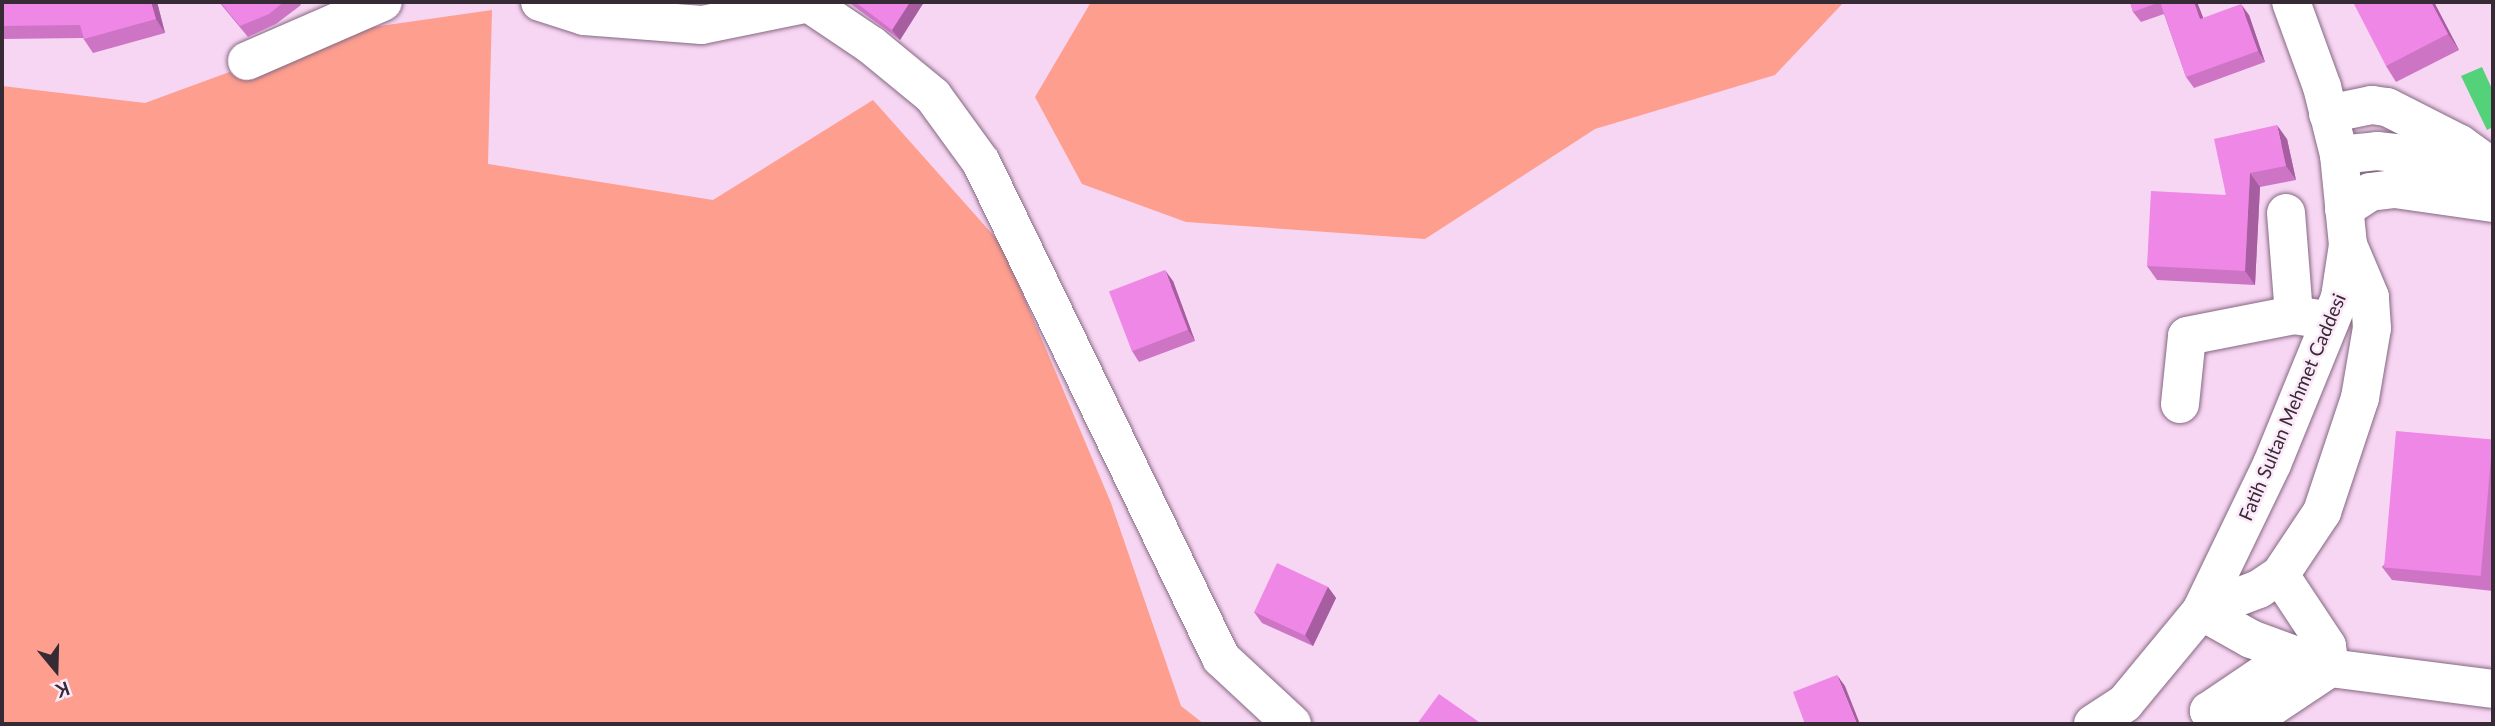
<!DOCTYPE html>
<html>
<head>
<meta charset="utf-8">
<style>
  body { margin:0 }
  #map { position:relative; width:2495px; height:726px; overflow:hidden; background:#f7d6f3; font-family:Lato,sans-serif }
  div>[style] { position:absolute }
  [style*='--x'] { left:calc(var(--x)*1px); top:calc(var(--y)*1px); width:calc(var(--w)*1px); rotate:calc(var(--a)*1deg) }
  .green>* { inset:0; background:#fd9e8e }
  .water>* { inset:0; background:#53d279 }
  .roads { filter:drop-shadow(0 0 2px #856881) drop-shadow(0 0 2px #856881) }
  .minor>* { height:38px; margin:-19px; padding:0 19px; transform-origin:19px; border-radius:19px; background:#fff }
  .major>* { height:38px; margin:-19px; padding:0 19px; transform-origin:19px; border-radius:19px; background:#fff }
  .wall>* { inset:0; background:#cd74c5 }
  .shaded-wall>* { inset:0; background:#a75ea0 }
  .building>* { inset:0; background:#ee87e5; transform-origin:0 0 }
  span { translate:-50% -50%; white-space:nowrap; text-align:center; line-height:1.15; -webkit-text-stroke:5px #fce8f9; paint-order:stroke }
  .street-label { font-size:19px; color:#362a35 }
  .frame { position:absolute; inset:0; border:4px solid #362a35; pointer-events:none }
  .north { position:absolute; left:21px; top:635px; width:70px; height:70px; -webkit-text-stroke:5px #fce8f9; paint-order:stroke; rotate:161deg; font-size:19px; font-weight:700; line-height:28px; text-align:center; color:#362a35 }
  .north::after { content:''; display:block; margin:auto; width:24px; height:32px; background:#362a35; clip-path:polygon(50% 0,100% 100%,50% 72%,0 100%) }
</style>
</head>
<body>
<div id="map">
  <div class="green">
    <i style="clip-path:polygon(1091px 2px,1844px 2px,1775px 75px,1595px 129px,1425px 239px,1186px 222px,1082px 184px,1035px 97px)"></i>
    <i style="clip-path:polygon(492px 10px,488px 164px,713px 200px,873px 100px,1002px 245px,1111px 503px,1181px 706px,1204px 724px,2px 724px,2px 86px,145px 103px,338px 32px)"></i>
  </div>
  <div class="water">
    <i style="clip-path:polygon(2482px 67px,2493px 91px,2493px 127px,2487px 130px,2461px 76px)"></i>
  </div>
  <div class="roads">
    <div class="minor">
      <i style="--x:540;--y:2;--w:46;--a:17.7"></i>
      <i style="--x:584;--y:16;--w:118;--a:4.4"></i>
      <i style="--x:702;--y:25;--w:109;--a:-11.6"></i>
      <i style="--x:807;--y:2;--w:77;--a:33.9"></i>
      <i style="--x:871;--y:45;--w:80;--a:39.4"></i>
      <i style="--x:933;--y:96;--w:82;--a:54"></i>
      <i style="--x:981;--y:162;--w:551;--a:64.18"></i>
      <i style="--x:1221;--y:658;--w:97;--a:42.9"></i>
      <i style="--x:247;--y:61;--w:148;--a:-23.5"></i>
      <i style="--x:2328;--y:114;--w:45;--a:-11.6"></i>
      <i style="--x:2372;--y:105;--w:15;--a:8"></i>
      <i style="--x:2387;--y:107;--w:82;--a:26.9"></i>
      <i style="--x:2460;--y:144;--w:41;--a:36"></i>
      <i style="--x:2339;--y:155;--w:38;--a:-6"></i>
      <i style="--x:2377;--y:151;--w:55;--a:6.2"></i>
      <i style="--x:2432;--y:157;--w:48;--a:19.6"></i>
      <i style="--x:2344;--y:209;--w:31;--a:-33"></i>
      <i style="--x:2370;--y:192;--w:25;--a:-7"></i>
      <i style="--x:2395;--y:189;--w:99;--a:8.1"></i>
      <i style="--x:2286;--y:213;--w:102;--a:85.5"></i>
      <i style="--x:2294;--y:315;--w:24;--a:9"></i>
      <i style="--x:2180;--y:404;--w:68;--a:-84.1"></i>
      <i style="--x:2187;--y:336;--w:109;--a:-11.1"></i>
      <i style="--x:2201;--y:611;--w:62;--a:-20.8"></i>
      <i style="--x:2259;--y:589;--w:25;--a:-34"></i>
      <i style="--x:2280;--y:575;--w:76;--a:-56.3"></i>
      <i style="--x:2322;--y:512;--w:120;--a:-71.6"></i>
      <i style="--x:2360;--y:398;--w:71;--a:-80.3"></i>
      <i style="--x:2372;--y:328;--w:31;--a:-94"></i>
      <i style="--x:2370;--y:297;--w:56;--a:-112.9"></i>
      <i style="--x:2201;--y:611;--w:57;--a:29.2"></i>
      <i style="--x:2251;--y:639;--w:84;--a:20.2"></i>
      <i style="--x:2330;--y:668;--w:164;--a:7.3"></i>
      <i style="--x:2218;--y:724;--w:16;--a:-125"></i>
      <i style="--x:2209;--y:711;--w:100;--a:-34"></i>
      <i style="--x:2246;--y:724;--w:101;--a:-33.7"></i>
      <i style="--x:2330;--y:668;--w:22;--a:-98"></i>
      <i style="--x:2327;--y:646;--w:85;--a:-123.5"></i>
    </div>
    <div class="major">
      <i style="--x:2093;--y:724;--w:38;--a:-33"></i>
      <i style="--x:2125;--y:703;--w:119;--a:-50.4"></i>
      <i style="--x:2201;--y:611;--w:163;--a:-64.2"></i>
      <i style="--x:2272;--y:464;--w:180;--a:-67.8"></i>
      <i style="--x:2340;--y:297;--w:53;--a:-81.3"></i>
      <i style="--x:2348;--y:245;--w:90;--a:-95.7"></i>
      <i style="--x:2339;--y:155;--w:70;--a:-104"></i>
      <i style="--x:2322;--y:87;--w:90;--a:-110"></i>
    </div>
  </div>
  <div class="wall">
    <i style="clip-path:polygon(2px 2px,157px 2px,165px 33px,93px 53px,83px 38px,2px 39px)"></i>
    <i style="clip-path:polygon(219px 2px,299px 2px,301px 5px,276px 24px,248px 37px)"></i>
    <i style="clip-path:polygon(848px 2px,924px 2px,900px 40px)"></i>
    <i style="clip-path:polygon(2130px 2px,2197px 2px,2203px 18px,2249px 15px,2265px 62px,2194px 88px,2186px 77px,2164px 14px,2141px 22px,2133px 12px)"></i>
    <i style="clip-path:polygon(2434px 2px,2459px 50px,2396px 82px,2386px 66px)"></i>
    <i style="clip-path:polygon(2287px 139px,2296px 180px,2260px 187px,2255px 285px,2157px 280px,2147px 266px)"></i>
    <i style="clip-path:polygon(1173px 281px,1195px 341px,1139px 362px,1132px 351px)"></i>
    <i style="clip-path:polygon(2493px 439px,2493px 591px,2392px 580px,2382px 567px)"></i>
    <i style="clip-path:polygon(1328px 587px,1336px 598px,1313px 646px,1262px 623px,1254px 612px)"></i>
  </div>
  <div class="shaded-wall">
    <i style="clip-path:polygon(151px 2px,157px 2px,165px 33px,156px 19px)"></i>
    <i style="clip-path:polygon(910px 2px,924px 2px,900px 40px,892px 30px)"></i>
    <i style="clip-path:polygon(2194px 2px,2197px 2px,2208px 30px,2200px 19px)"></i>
    <i style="clip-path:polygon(2431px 2px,2434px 2px,2459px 50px,2448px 34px)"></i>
    <i style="clip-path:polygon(2241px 4px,2249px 15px,2265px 62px,2258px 51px)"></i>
    <i style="clip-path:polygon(2277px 125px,2287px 139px,2296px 180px,2286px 166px)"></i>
    <i style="clip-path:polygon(2250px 173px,2260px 187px,2255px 285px,2245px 271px)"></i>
    <i style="clip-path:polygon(1165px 270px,1173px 281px,1195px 341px,1188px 330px)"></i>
    <i style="clip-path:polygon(1328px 587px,1336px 598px,1313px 646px,1305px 635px)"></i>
    <i style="clip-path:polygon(1837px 675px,1845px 686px,1860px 724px,1857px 724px)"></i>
  </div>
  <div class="building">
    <i style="clip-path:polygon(2px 2px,151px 2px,156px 19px,84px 39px,80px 25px,2px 26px)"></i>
    <i style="clip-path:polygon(220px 2px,284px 2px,269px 14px,240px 26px)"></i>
    <i style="clip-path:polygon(855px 2px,910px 2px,892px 30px)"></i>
    <i style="clip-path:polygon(2130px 2px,2194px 2px,2200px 19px,2241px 4px,2258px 51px,2186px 77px,2160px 2px,2133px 12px)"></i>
    <i style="clip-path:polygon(2353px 2px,2431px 2px,2448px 34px,2386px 66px)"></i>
    <i style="clip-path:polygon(2277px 125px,2286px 166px,2250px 173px,2245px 271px,2147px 266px,2151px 191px,2226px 195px,2214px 139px)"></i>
    <i style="left:1165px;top:270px;width:64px;height:60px;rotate:69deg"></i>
    <i style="left:2396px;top:431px;width:97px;height:137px;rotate:5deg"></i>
    <i style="left:1277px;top:563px;width:56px;height:54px;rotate:25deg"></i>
    <i style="clip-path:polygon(1837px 675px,1857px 724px,1805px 724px,1793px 692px)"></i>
    <i style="clip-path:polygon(1439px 694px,1479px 722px,1477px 724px,1417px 724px)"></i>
  </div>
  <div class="street-label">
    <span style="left:2292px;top:407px;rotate:-67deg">Fatih Sultan Mehmet Caddesi</span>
  </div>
  <div class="frame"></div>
  <div class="north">K</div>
</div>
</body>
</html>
